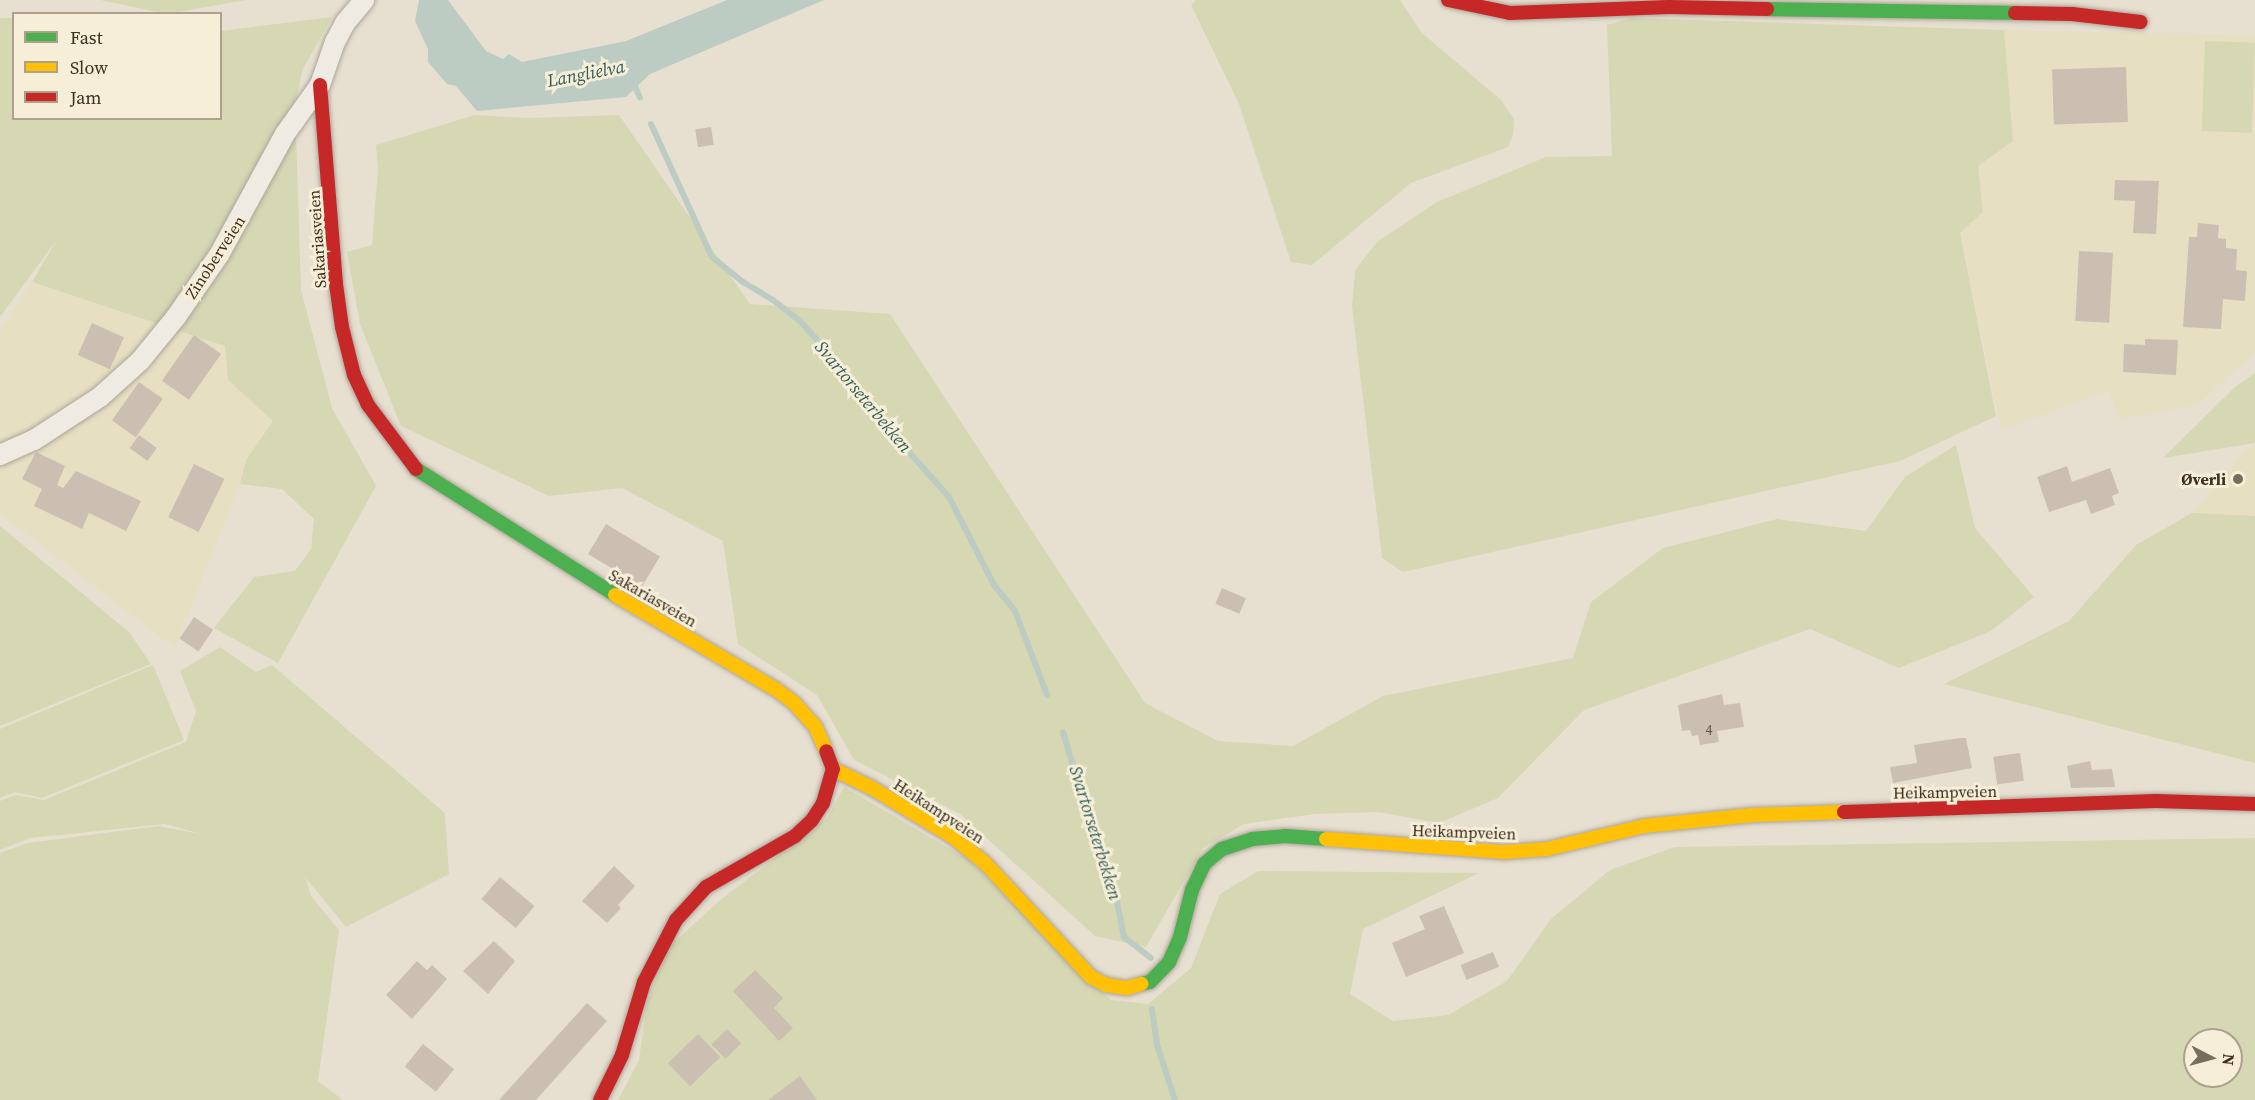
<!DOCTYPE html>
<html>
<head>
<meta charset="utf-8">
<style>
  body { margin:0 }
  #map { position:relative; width:2255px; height:1100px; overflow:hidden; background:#e7e0d1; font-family:"Source Serif 4",serif }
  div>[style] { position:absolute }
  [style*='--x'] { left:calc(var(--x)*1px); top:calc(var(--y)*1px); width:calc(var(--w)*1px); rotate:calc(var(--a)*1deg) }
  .farmland>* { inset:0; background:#e6dfc2 }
  .green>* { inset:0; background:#d6d7b3; transform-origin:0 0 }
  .water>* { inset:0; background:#bcccc2 }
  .stream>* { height:6px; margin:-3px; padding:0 3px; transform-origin:3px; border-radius:3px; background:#bcccc2 }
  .building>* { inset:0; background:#cbbfb2; transform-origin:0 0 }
  .roads { filter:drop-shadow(0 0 2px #ada599) drop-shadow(0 0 2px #ada599) }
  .street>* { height:20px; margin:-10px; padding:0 10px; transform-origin:10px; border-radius:10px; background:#efebe3 }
  .fast>* { height:14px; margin:-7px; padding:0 7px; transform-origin:7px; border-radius:7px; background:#4caf50 }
  .slow>* { height:14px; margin:-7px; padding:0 7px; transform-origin:7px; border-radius:7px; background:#ffc107 }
  .jam>* { height:14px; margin:-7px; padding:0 7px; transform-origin:7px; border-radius:7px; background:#c62828 }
  .dots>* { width:16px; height:16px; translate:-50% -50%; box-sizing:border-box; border:3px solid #f7eed8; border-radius:50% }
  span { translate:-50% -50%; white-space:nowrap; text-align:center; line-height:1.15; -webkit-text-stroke:6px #f7eed8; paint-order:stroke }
  .number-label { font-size:14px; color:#605244 }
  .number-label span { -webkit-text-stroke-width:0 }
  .street-label { font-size:16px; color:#3d2e20 }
  .poi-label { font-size:16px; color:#3d2e20; font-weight:700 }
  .right { translate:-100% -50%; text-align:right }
  .water-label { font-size:18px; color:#2f5d5a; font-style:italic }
  .legend { position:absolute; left:12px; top:12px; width:210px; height:108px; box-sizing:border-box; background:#f7eed8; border:2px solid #ada18e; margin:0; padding:8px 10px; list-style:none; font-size:18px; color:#3d2e20 }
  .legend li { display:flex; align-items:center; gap:12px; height:30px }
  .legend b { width:30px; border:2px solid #ada18e }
  .north { position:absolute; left:2183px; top:1028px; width:60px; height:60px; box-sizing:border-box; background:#f7eed8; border:2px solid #ada18e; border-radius:50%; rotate:96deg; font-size:16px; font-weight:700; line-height:24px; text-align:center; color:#3d2e20 }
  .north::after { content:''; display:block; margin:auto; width:21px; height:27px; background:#786c5e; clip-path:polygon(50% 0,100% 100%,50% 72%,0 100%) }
</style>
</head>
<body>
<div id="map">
  <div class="farmland">
    <i style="clip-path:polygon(2004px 30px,2255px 35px,2255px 352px,2197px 405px,2120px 419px,2108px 391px,2001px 430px,1960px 233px,1983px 212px,1978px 166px,2013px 141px)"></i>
    <i style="clip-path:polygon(32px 282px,225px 346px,228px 380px,276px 419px,246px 460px,240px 484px,175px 648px,0 514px,0 333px)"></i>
    <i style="clip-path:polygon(2255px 443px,2255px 516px,2192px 513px,2250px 446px)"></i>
  </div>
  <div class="green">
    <i style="clip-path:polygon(100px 0,246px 0,167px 14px)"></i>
    <i style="clip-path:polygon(1196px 0,1400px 0,1422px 33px,1501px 100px,1514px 119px,1513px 134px,1508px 147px,1411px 183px,1312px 265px,1291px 262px,1239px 104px,1191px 5px)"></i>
    <i style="clip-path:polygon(332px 17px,303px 69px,295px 103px,301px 290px,332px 408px,376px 486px,278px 663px,214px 628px,254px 577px,295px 571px,311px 549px,314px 519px,282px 489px,240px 484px,246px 460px,273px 421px,228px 380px,225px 346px,32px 282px,58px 238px,0 317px,0 18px,13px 18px,14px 118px,220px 118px,221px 31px)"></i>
    <i style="clip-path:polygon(1632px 18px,2004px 30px,2013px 141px,1978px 166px,1983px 212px,1960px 233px,1996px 416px,1900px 461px,1403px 572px,1382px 558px,1352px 306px,1355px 270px,1378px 241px,1437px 202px,1546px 157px,1612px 156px,1607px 25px)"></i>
    <i style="left:2205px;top:41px;width:50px;height:90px;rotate:2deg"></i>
    <i style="clip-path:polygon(475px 115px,529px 118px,619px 115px,750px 304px,890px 314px,1145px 703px,1218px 741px,1293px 746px,1383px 696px,1573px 658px,1591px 602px,1663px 548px,1777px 519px,1866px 531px,1905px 477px,1956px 445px,1975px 528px,2034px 597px,1991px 631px,1899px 668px,1810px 629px,1584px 710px,1498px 798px,1439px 823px,1378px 812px,1315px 814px,1244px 824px,1203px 848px,1146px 947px,1095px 936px,960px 814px,854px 760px,817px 695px,738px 644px,723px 541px,622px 488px,549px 496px,401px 426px,360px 324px,347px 252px,372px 245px,378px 169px,376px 145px)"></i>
    <i style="clip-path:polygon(2255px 373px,2255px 443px,2163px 458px,2235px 387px)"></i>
    <i style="clip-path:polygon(2192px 513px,2255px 516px,2255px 763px,1944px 684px,2069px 621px,2136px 545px)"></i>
    <i style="clip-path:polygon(0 526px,129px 632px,151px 664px,0 726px)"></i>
    <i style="clip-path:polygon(220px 647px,256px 672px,272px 665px,445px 813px,449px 874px,346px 927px,305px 877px,311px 896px,339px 930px,318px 1081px,343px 1100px,0 1100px,0 853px,28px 843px,158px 826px,201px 834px,165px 824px,30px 838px,0 850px,0 801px,15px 795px,44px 800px,186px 742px,196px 711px,180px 671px)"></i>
    <i style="clip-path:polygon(153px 665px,184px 740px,42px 798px,15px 792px,0 798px,0 729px)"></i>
    <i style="clip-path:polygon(evenodd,844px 787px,969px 860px,1111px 1000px,1148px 1004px,1191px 968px,1220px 894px,1258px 871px,1479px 873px,1363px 929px,1350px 994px,1393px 1021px,1448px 1015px,1507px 981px,1551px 919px,1610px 870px,1675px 847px,2255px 838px,2255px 1100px,618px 1100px,639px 1060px,647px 1002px,670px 946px,719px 901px,827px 818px,844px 787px,2195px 1040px,2231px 1040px,2231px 1076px,2195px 1076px,2195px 1040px)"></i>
  </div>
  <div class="water">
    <i style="clip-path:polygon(419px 0,448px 0,486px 51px,503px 59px,509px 54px,522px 62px,626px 41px,727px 0,824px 0,650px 74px,626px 97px,477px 111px,456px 86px,447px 84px,428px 62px,428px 49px,415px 21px)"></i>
  </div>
  <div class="stream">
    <i style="--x:633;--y:82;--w:17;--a:66"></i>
    <i style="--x:651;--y:124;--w:146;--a:65.4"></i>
    <i style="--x:712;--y:257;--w:40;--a:39"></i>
    <i style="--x:743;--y:282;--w:35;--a:31"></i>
    <i style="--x:773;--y:300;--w:33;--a:38"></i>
    <i style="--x:799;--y:320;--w:47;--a:47.6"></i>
    <i style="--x:831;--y:355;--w:42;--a:56.7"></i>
    <i style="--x:854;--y:390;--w:143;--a:48.4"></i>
    <i style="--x:949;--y:497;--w:99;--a:62.9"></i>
    <i style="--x:994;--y:585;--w:33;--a:51"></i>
    <i style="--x:1015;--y:611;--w:90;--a:69.1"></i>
    <i style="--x:1063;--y:732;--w:49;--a:73.4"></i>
    <i style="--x:1077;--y:779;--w:104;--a:70.3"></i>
    <i style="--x:1112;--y:877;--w:61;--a:78.7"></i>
    <i style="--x:1124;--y:937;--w:34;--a:38"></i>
    <i style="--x:1152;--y:1009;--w:36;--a:82"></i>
    <i style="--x:1157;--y:1045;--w:58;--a:71.9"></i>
  </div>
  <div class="building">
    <i style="left:2126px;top:67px;width:55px;height:74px;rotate:88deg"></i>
    <i style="left:711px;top:127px;width:18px;height:16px;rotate:81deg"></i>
    <i style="clip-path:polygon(2115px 180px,2159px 181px,2156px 234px,2133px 233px,2135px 201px,2114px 200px)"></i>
    <i style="clip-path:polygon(2198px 223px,2219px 225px,2218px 238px,2226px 239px,2226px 248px,2237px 249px,2236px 270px,2247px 271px,2245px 301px,2223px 299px,2221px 329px,2183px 327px,2189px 237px,2197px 237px)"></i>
    <i style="left:2079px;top:251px;width:34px;height:70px;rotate:3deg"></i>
    <i style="left:92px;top:323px;width:35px;height:35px;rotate:24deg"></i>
    <i style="left:194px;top:335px;width:33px;height:56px;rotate:35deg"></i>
    <i style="clip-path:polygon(2145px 339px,2178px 340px,2176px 375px,2123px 372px,2124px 344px,2145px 345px)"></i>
    <i style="left:139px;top:382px;width:29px;height:47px;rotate:35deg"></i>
    <i style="left:139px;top:435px;width:22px;height:16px;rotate:36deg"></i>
    <i style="clip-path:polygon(36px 452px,65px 466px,57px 485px,63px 488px,76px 471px,141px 501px,126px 531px,89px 513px,82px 529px,34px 506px,42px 489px,22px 479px)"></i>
    <i style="left:194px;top:464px;width:34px;height:59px;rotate:26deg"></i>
    <i style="clip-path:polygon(2067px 466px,2072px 482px,2110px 468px,2119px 493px,2112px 496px,2115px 505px,2091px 514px,2086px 500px,2049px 512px,2037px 477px)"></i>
    <i style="left:606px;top:524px;width:63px;height:35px;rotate:31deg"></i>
    <i style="left:1222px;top:588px;width:26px;height:17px;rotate:23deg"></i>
    <i style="left:194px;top:617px;width:23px;height:26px;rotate:34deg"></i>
    <i style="clip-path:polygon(1722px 694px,1724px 705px,1740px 703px,1744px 727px,1717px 731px,1719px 742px,1700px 745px,1698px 735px,1692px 736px,1690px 730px,1682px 731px,1678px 705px)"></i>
    <i style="clip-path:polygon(1960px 738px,1966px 738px,1972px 768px,1893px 783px,1890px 767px,1917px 763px,1914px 745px)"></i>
    <i style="left:2020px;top:753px;width:28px;height:27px;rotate:82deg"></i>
    <i style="clip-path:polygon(2090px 761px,2092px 770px,2112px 769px,2115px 787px,2071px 788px,2067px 766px)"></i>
    <i style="clip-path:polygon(614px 866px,635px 886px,618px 905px,621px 908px,607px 923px,582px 901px)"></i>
    <i style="left:500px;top:877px;width:45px;height:29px;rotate:40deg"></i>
    <i style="clip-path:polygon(1444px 906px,1464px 953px,1406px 977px,1392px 943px,1425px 929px,1419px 916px)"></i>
    <i style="clip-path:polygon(494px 941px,515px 961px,488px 994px,463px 971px)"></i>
    <i style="left:1493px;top:952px;width:16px;height:35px;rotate:68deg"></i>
    <i style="clip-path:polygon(417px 961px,427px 970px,432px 965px,447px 979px,412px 1019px,386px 995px)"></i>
    <i style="clip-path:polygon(755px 970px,783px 998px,774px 1008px,793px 1028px,779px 1041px,733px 991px)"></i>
    <i style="clip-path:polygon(587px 1003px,607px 1021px,536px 1100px,499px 1100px)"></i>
    <i style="left:727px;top:1029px;width:20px;height:22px;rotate:45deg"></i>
    <i style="left:698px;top:1034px;width:32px;height:42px;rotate:46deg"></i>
    <i style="left:423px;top:1044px;width:40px;height:29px;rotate:39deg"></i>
    <i style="clip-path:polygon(800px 1076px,817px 1100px,768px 1100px)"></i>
  </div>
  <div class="roads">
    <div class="street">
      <i style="--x:0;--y:455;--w:37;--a:-24"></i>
      <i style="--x:34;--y:440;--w:79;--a:-33.1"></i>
      <i style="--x:100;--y:397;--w:54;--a:-42"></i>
      <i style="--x:140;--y:361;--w:57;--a:-50.7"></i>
      <i style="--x:176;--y:317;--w:75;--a:-55.3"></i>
      <i style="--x:219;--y:255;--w:138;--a:-61.4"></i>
      <i style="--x:285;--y:134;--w:60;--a:-54.5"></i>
      <i style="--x:320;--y:85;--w:46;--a:-70.8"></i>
      <i style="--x:335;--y:42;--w:21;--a:-62"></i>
      <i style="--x:345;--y:23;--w:30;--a:-50"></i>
    </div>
    <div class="fast">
      <i style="--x:1767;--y:9;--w:248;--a:0.9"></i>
      <i style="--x:416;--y:469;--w:236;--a:32.3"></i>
      <i style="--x:1141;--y:984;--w:9;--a:-13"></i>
      <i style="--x:1150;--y:982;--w:28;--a:-46"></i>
      <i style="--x:1169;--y:962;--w:27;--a:-66"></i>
      <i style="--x:1180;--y:937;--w:49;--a:-75.7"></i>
      <i style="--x:1192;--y:890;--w:29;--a:-65"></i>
      <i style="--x:1204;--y:864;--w:23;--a:-40"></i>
      <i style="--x:1222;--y:849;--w:32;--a:-18"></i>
      <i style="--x:1252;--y:839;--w:33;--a:-5"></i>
      <i style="--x:1285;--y:836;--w:41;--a:4.2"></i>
    </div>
    <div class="slow">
      <i style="--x:615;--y:595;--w:188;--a:30.4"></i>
      <i style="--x:777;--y:690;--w:21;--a:37"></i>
      <i style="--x:794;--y:703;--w:31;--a:48"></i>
      <i style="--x:815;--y:726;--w:27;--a:66"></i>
      <i style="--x:833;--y:769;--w:43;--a:26"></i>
      <i style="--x:872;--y:788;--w:93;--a:31"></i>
      <i style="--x:952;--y:836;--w:43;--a:39.3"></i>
      <i style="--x:985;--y:863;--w:156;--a:47.1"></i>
      <i style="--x:1091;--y:977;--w:18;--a:27"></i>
      <i style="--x:1107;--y:985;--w:20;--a:9"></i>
      <i style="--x:1127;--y:988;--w:15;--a:-16"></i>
      <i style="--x:1326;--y:839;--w:179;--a:4.2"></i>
      <i style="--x:1505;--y:852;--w:42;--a:-4.1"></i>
      <i style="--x:1547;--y:849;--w:100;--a:-13.3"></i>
      <i style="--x:1644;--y:826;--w:109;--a:-5.8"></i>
      <i style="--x:1752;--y:815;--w:92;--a:-1.9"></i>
    </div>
    <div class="jam">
      <i style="--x:1448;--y:0;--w:63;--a:11.8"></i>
      <i style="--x:1510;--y:13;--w:159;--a:-2.2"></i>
      <i style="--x:1669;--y:7;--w:98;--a:1.2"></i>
      <i style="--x:2015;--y:13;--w:57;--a:1"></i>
      <i style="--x:2072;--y:14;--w:69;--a:6.6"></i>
      <i style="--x:320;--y:85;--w:200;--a:85.4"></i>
      <i style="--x:336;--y:284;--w:43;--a:82.1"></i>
      <i style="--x:342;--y:327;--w:49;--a:76"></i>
      <i style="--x:354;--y:375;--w:33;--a:65"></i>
      <i style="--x:368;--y:405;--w:80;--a:53.1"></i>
      <i style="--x:1844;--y:812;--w:312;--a:-2"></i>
      <i style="--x:2156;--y:801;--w:99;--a:1.7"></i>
      <i style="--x:600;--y:1100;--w:50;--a:-63.9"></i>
      <i style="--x:622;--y:1055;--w:76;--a:-73.2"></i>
      <i style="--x:644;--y:982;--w:70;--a:-62.7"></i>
      <i style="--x:676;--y:920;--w:45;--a:-47.7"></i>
      <i style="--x:706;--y:887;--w:103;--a:-29.8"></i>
      <i style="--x:795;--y:836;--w:23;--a:-43"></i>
      <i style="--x:812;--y:820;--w:20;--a:-57"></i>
      <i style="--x:823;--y:803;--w:35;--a:-74"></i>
      <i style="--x:833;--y:769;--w:19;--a:-111"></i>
    </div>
  </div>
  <div class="dots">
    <i style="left:2238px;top:479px;background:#786c5e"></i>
  </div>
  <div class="number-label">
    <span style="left:1709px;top:730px">4</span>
  </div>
  <div class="street-label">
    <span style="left:317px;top:239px;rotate:-94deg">Sakariasveien</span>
    <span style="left:215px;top:257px;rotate:-57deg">Zinoberveien</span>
    <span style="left:653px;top:598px;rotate:30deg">Sakariasveien</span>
    <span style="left:1945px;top:792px;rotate:-1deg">Heikampveien</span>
    <span style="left:939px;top:811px;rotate:33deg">Heikampveien</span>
    <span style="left:1464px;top:832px;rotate:2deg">Heikampveien</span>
  </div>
  <div class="poi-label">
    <span class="right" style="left:2226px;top:479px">Øverli</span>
  </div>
  <div class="water-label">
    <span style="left:586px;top:74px;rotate:-11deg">Langlielva</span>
    <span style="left:863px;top:397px;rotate:50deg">Svartorseterbekken</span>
    <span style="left:1095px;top:833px;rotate:73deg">Svartorseterbekken</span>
  </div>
  <ul class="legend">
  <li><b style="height:8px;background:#4caf50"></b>Fast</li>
  <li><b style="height:8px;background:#ffc107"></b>Slow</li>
  <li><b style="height:8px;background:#c62828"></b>Jam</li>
  </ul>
  <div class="north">N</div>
</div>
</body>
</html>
